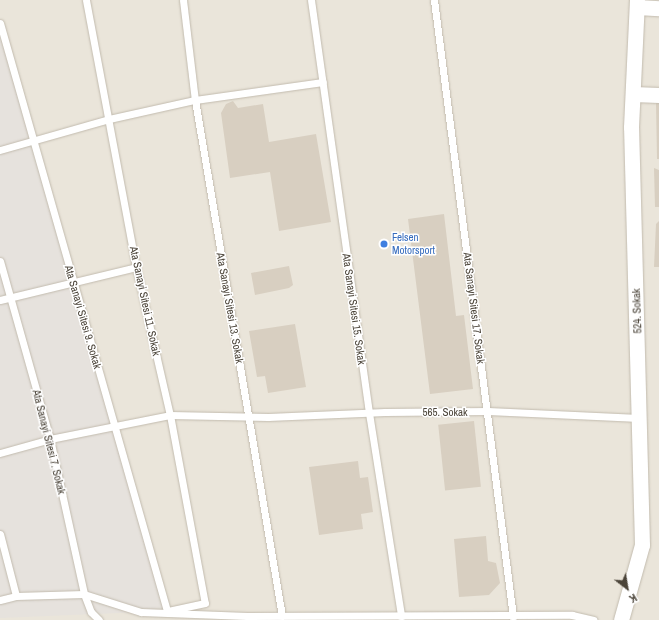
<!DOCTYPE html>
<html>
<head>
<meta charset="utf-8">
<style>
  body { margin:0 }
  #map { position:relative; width:659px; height:620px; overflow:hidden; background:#f6f3ec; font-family:"Archivo Narrow",sans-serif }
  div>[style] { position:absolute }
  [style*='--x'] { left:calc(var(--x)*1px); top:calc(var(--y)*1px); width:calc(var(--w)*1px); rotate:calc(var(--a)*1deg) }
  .residential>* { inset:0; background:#eae5da; transform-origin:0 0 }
  .industrial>* { inset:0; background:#e6e2dd }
  .building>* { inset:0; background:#d8cfc1; transform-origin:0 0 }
  .roads { filter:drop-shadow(0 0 1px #c2bbae) drop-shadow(0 0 1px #c2bbae) }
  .service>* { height:7px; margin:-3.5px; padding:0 3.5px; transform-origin:3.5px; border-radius:3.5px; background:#fff }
  .minor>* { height:15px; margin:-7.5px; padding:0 7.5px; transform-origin:7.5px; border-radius:7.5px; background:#fff }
  .dots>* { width:11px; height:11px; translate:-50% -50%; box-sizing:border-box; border:2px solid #fff; border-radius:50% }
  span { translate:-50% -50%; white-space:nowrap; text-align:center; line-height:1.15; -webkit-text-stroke:3px #fff; paint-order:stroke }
  .shop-label { font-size:11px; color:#366cbe }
  .left { translate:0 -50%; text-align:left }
  .street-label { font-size:11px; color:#4b4439 }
  .north { position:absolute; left:607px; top:568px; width:40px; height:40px; -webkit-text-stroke:3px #fff; paint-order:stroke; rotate:149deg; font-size:11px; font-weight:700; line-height:16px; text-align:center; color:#4b4439 }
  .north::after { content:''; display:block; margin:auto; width:14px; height:18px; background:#4b4439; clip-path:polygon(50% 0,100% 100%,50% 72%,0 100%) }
</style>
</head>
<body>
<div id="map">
  <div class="residential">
    <i style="left:0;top:0;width:659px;height:620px"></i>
  </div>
  <div class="industrial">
    <i style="clip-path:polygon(0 22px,167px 611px,0 618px)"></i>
  </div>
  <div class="building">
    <i style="clip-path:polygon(233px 101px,238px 108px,263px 104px,269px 142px,316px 134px,331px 222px,279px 231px,270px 172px,230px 178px,221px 113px,226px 104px)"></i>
    <i style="clip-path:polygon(656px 102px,659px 102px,659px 159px,657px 159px)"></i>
    <i style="clip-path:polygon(654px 168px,659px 170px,659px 207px,655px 207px)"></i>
    <i style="clip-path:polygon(444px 214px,456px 316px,464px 315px,473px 389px,430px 394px,408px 219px)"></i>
    <i style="clip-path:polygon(659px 221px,659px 267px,654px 267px,656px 224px)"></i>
    <i style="clip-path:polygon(289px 266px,293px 285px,289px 288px,255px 295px,251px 273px)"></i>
    <i style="clip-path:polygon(295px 324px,306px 387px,268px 393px,265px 376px,257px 377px,249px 331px)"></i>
    <i style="left:474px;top:421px;width:66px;height:36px;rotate:84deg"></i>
    <i style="clip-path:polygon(358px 461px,360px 478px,368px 477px,373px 512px,361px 514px,363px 529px,319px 535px,309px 467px)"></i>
    <i style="clip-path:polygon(486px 536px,488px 561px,496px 563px,500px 583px,489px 595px,459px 597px,454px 539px)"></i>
  </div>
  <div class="roads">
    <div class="service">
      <i style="--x:86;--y:0;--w:272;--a:79.4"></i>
      <i style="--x:136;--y:267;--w:152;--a:77.1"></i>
      <i style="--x:170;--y:415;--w:191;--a:79.5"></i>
      <i style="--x:205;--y:603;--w:39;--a:168"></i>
      <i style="--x:183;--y:0;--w:101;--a:83.2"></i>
      <i style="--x:195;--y:100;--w:523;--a:80.43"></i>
      <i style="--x:311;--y:0;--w:417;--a:82"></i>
      <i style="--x:369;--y:413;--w:206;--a:81"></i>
      <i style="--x:434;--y:0;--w:622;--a:82.7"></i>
      <i style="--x:0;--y:23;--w:611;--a:74.14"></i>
      <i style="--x:0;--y:150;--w:113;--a:-15.9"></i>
      <i style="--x:109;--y:119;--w:88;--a:-12.5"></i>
      <i style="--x:195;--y:100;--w:129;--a:-8"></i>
      <i style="--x:0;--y:261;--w:185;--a:74.3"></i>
      <i style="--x:50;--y:439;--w:159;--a:77.6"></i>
      <i style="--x:84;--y:594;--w:19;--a:69"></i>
      <i style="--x:91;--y:612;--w:11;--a:45"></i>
      <i style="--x:0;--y:300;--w:140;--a:-13.6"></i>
      <i style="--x:0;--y:453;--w:52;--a:-15.6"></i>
      <i style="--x:50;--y:439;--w:122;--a:-11.3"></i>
      <i style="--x:170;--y:415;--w:98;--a:1.2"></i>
      <i style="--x:268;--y:417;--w:117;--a:-2.4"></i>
      <i style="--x:385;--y:412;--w:103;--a:-0.6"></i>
      <i style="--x:488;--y:411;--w:151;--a:2.7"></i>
      <i style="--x:0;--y:534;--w:64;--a:75.5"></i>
      <i style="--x:16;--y:596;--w:68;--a:-1.7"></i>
      <i style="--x:84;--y:594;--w:60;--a:17.5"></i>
      <i style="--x:141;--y:612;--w:106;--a:2.2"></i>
      <i style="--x:247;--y:616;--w:325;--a:-0.2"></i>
      <i style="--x:572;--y:615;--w:22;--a:13"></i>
      <i style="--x:0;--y:600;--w:16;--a:-14"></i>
    </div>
    <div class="minor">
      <i style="--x:637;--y:7;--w:22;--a:3"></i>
      <i style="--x:633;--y:94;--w:26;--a:2"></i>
      <i style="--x:621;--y:620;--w:78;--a:-74.4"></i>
      <i style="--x:642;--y:545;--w:418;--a:-91.5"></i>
      <i style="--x:631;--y:127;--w:127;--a:-87.3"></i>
    </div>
  </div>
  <div class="dots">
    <i style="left:384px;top:244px;background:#3f7fe0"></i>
  </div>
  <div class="shop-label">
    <span class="left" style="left:392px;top:244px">Felsen<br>Motorsport</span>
  </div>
  <div class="street-label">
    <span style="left:145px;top:301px;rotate:78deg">Ata Sanayi Sitesi 11. Sokak</span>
    <span style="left:230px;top:308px;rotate:80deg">Ata Sanayi Sitesi 13. Sokak</span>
    <span style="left:474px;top:308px;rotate:83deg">Ata Sanayi Sitesi 17. Sokak</span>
    <span style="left:354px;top:309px;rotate:82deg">Ata Sanayi Sitesi 15. Sokak</span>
    <span style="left:637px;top:311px;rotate:-92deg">524. Sokak</span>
    <span style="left:83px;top:317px;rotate:74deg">Ata Sanayi Sitesi 9. Sokak</span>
    <span style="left:445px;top:412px">565. Sokak</span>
    <span style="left:49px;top:442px;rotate:76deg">Ata Sanayi Sitesi 7. Sokak</span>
  </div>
  <div class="north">K</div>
</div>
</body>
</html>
